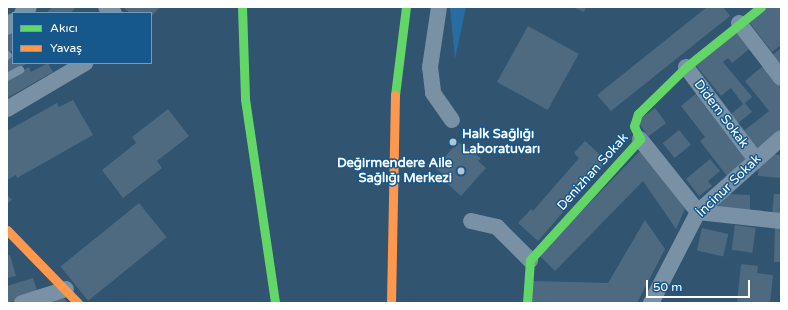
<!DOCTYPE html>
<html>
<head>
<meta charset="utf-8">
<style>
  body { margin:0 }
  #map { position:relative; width:788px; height:310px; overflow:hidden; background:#315471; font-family:"Varela Round",sans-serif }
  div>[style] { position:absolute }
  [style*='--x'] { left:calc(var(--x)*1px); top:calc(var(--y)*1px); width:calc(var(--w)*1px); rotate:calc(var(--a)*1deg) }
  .green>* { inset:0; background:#276da1 }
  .building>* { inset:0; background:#4e6a81; transform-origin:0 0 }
  .lane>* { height:8px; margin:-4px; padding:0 4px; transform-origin:4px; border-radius:4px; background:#7891a5 }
  .street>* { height:16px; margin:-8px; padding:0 8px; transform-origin:8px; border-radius:8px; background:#7891a5 }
  .fast>* { height:9px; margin:-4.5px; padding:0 4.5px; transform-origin:4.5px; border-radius:4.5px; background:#63d668 }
  .slow>* { height:9px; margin:-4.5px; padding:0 4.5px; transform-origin:4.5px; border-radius:4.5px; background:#ff974d }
  .dots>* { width:11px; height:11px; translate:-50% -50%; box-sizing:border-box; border:2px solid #16588c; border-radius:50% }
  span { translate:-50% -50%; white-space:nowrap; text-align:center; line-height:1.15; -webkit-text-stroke:3px #16588c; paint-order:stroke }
  .street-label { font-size:13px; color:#fff }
  .poi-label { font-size:13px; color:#fff; font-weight:700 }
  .left { translate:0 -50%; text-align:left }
  .right { translate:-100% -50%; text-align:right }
  .frame { position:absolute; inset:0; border:8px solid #fff; pointer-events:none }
  .legend { position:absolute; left:12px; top:12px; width:140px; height:52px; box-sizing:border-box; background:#16588c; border:1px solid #739bba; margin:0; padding:5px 7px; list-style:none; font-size:12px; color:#fff }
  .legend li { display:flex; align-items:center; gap:8px; height:20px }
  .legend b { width:20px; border:1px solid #739bba }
  .scale { position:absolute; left:646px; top:280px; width:104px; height:18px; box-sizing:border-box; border:2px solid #fff; border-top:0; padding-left:5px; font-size:12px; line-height:14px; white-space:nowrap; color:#fff; -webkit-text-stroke:3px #16588c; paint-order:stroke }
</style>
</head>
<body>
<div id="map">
  <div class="green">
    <i style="clip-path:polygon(450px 7px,466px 7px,455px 59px)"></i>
  </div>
  <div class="building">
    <i style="clip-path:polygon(53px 7px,76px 7px,71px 13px,46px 13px)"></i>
    <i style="clip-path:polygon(123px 7px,160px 7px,151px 17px,151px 13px,130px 13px)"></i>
    <i style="clip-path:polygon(573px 7px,586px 7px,584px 12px)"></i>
    <i style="clip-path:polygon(707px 7px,723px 7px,730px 16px,611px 111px,597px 95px)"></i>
    <i style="clip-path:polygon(763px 7px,781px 7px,781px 45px,772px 52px,747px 19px)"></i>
    <i style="left:528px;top:26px;width:58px;height:64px;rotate:29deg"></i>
    <i style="clip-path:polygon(739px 27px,753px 46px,732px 63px,728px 58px,723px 62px,752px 97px,745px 103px,752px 112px,737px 124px,730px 115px,743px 104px,731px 88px,721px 96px,694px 63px)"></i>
    <i style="clip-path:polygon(13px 33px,13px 50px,7px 53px,7px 36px)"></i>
    <i style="clip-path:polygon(781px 48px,781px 66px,772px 55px)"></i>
    <i style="clip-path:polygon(13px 54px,13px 63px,28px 63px,7px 75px,7px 57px)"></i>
    <i style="clip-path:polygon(48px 63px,53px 72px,7px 98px,7px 79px,29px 67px,31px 72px)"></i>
    <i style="clip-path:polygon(763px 66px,781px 88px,781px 130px,755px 151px,741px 133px,769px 111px,745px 81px)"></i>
    <i style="clip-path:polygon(698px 92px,750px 158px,727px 176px,700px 141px,705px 137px,681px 106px)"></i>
    <i style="clip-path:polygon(73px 100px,93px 135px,17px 178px,16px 175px,7px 180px,7px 131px,57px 103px,59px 107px)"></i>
    <i style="left:655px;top:108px;width:19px;height:22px;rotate:54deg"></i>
    <i style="clip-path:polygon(168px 109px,189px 136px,157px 161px,162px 168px,123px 198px,102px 170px,136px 143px,132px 137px)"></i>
    <i style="left:679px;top:130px;width:19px;height:21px;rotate:51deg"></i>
    <i style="clip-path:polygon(585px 141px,607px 161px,538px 241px,518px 223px,531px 209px,533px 211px,579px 158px,574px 153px)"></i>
    <i style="clip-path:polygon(458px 142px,481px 158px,478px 161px,486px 168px,461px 196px,439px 176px,441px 173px,435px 168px)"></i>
    <i style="clip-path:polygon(644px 147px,685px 209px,676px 229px,643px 181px,555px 271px,539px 255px)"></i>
    <i style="clip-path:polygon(769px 154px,781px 155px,781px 178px,758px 176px,759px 164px)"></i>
    <i style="clip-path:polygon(710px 159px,720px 171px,708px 181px,712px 186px,699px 196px,686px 179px)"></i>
    <i style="clip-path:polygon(726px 194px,750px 195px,750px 211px,719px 209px,718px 202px)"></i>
    <i style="clip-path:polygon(774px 194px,781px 194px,781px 216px,772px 215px)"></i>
    <i style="clip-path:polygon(7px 195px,12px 200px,7px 204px)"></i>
    <i style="left:139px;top:203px;width:44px;height:101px;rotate:51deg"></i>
    <i style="clip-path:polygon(645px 220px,665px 249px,637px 303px,531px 303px,532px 281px,608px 283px)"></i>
    <i style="left:735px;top:225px;width:21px;height:25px;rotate:8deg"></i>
    <i style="left:702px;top:228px;width:27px;height:23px;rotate:13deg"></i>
    <i style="clip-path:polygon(775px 228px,781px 228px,781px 262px,774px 262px)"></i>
    <i style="clip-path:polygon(10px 255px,16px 276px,7px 278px,7px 256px)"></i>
    <i style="clip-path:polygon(741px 264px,758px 266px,757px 273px,773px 275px,770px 303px,737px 303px)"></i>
    <i style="clip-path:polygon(33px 278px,38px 294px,7px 303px,7px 286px)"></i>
    <i style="clip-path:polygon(60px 294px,68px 303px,44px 303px)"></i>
  </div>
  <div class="lane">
    <i style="--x:7;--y:56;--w:1;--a:-45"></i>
    <i style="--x:7;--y:77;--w:15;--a:-28"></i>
  </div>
  <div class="street">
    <i style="--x:106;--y:7;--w:10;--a:37"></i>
    <i style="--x:439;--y:7;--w:61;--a:98.5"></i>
    <i style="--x:430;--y:67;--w:26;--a:83"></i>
    <i style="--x:433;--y:93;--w:33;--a:55"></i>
    <i style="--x:22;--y:13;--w:9;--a:-41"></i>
    <i style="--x:739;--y:23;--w:69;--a:52.6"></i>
    <i style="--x:7;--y:27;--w:8;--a:-45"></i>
    <i style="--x:686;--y:67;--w:116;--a:53"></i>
    <i style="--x:7;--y:109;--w:91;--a:-30.5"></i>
    <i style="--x:640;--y:139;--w:93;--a:51.5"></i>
    <i style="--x:698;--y:212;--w:83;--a:6.2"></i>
    <i style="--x:471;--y:221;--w:27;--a:13"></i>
    <i style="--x:497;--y:227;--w:47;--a:45"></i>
    <i style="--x:22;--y:303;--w:46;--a:-17.7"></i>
    <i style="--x:651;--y:303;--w:102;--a:-62.7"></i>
    <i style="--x:698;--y:212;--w:111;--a:-41.7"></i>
  </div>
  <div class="fast">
    <i style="--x:242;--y:7;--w:92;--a:88.1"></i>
    <i style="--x:245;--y:99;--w:206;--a:81.6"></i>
    <i style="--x:395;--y:95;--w:89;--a:-82.9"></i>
    <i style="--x:527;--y:303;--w:43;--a:-86"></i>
    <i style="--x:530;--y:260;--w:164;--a:-47.7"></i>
    <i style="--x:640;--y:139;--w:14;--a:-115"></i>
    <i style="--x:634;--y:126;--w:13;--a:-72"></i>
    <i style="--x:638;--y:114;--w:67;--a:-44.4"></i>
    <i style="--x:686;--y:67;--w:96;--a:-38.7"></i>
  </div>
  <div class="slow">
    <i style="--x:7;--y:230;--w:102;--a:45.8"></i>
    <i style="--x:391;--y:303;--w:208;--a:-88.9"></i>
  </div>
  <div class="dots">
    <i style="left:453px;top:142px;background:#b7c3cd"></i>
    <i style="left:461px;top:171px;background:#b7c3cd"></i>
  </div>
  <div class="street-label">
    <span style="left:721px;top:114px;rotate:53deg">Didem Sokak</span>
    <span style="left:593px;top:172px;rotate:-48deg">Denizhan Sokak</span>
    <span style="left:729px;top:186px;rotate:-44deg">İncinur Sokak</span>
  </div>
  <div class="poi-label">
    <span class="left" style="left:462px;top:142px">Halk Sağlığı<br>Laboratuvarı</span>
    <span class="right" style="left:452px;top:171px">Değirmendere Aile<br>Sağlığı Merkezi</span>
  </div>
  <div class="frame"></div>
  <ul class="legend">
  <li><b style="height:5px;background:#63d668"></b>Akıcı</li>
  <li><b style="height:5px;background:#ff974d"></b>Yavaş</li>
  </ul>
  <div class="scale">50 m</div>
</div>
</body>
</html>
